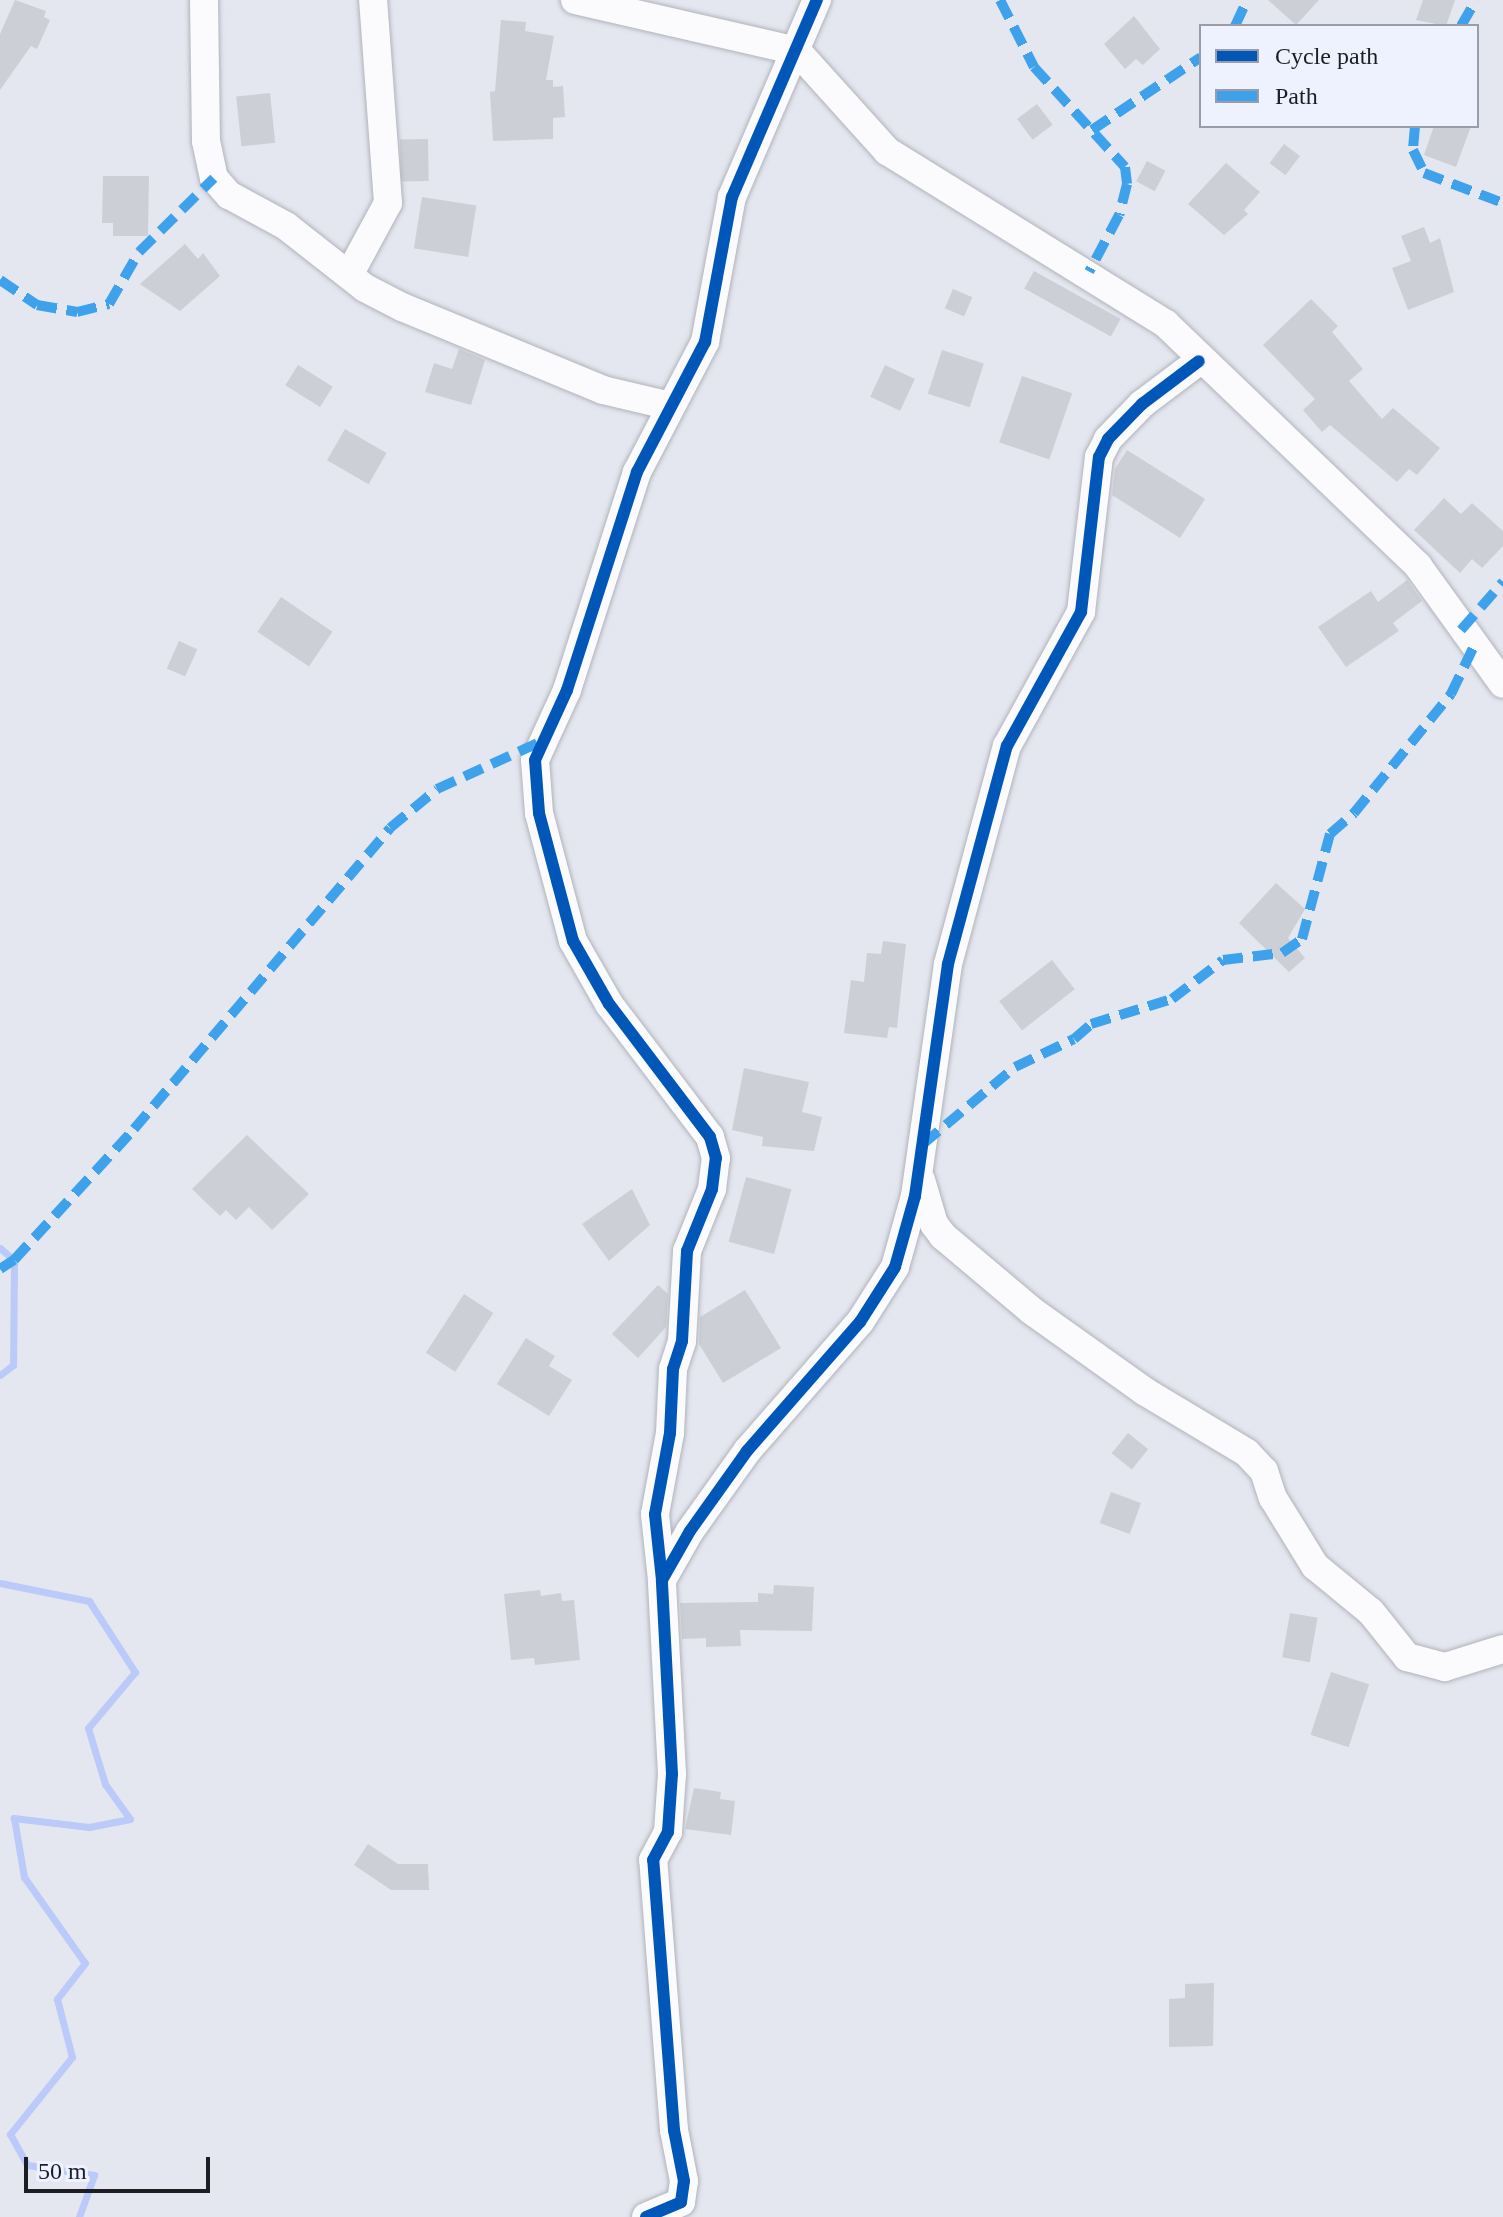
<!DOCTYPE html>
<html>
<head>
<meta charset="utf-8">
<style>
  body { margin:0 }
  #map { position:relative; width:1503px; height:2217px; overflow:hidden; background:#e4e7f0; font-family:"Times New Roman",serif }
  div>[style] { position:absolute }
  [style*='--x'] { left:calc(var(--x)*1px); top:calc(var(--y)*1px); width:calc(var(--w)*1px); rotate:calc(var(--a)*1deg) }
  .stream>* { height:7px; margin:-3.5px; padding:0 3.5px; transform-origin:3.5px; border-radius:3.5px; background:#bbcaf8 }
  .building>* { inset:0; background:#cdcfd6; transform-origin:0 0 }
  .roads { filter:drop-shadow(0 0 2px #b1b3ba) drop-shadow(0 0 2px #b1b3ba) }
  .street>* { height:28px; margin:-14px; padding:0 14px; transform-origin:14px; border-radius:14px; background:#fbfbfd }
  .quiet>* { height:10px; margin-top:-5px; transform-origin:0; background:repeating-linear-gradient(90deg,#3da2eb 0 20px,transparent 0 30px) }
  .cycleway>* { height:12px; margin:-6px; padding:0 6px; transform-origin:6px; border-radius:6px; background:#0057b8 }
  span { translate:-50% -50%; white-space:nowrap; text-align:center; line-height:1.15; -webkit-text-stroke:8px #eef2fe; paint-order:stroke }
  .legend { position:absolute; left:1199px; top:24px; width:280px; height:104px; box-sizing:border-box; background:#eef2fe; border:2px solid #9a9da7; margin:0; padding:10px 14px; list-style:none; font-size:24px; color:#1d1e24 }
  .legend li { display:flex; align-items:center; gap:16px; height:40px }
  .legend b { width:40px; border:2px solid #9a9da7 }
  .scale { position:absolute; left:24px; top:2157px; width:186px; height:36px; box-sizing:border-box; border:4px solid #1d1e24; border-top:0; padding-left:10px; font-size:24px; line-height:28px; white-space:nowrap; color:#1d1e24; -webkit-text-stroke:6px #eef2fe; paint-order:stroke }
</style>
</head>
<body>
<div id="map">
  <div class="stream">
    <i style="--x:0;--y:1248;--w:18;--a:41"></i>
    <i style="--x:14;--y:1260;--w:105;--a:90.5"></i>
    <i style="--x:13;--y:1365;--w:16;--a:142"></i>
    <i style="--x:0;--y:1583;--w:91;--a:11.4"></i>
    <i style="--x:89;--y:1601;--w:85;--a:57.1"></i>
    <i style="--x:135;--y:1672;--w:73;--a:130"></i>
    <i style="--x:88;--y:1728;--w:59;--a:73.1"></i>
    <i style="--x:105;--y:1784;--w:43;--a:54.5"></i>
    <i style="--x:130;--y:1819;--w:42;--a:169"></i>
    <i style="--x:89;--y:1827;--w:76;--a:-173.2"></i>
    <i style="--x:14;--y:1818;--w:60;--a:80.4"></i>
    <i style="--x:24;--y:1877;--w:105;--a:54.7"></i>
    <i style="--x:85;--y:1963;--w:46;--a:127.9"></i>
    <i style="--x:57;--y:1999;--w:60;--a:75.5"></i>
    <i style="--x:72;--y:2057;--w:99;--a:128.8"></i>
    <i style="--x:10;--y:2134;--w:35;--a:61"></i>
    <i style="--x:27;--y:2165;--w:68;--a:8.5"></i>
    <i style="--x:94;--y:2175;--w:45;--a:109.7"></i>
  </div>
  <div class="building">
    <i style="clip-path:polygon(15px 0,46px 11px,44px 17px,50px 20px,37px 49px,31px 46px,0 90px,0 34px)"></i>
    <i style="clip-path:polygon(1268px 0,1319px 0,1296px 25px)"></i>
    <i style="clip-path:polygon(1423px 0,1455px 0,1446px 26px,1416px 20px)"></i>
    <i style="clip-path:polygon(1134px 16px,1160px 49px,1143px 65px,1136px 59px,1125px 69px,1104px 44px)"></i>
    <i style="clip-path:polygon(501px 20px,526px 22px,525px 31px,554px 36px,546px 80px,553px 80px,553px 87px,563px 86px,565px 117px,553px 118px,553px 139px,493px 141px,490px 92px,495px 91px)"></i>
    <i style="left:270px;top:93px;width:50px;height:34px;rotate:84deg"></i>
    <i style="left:1037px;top:104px;width:26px;height:25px;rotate:53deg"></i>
    <i style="clip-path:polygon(1434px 126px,1471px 126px,1456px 167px,1424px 155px)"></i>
    <i style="left:428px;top:139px;width:42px;height:28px;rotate:89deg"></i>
    <i style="left:1284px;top:144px;width:20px;height:24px;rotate:37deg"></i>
    <i style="left:1147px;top:161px;width:21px;height:23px;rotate:28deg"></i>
    <i style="clip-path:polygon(1226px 163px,1260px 192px,1244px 210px,1248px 214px,1224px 235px,1188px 204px)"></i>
    <i style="clip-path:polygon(103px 176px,149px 176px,148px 236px,113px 236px,113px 223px,102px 223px)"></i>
    <i style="left:422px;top:197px;width:55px;height:52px;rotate:9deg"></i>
    <i style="clip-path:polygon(1424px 227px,1430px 243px,1440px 238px,1454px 292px,1408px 310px,1392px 268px,1411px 261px,1401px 236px)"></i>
    <i style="clip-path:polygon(185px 244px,198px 259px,203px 253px,220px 276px,180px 311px,140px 284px)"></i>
    <i style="left:1034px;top:271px;width:99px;height:20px;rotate:29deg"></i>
    <i style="left:953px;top:289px;width:21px;height:21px;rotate:23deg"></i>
    <i style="clip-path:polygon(1311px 299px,1338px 326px,1332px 332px,1363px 369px,1349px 381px,1382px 419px,1393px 408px,1440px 448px,1417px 475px,1409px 469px,1397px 482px,1330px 425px,1322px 432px,1303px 410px,1315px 399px,1263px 345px)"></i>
    <i style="clip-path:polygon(459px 349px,485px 360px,471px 405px,425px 392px,434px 363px,452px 369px)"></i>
    <i style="left:942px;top:350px;width:44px;height:46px;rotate:18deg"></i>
    <i style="left:298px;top:365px;width:41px;height:24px;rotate:32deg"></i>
    <i style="left:885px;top:365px;width:33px;height:35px;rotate:25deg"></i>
    <i style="left:1022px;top:376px;width:53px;height:70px;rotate:19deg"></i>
    <i style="left:345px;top:429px;width:48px;height:36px;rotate:30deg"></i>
    <i style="clip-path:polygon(1127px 450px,1205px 499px,1180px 538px,1112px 495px,1115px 469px)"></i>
    <i style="clip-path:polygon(1444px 498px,1461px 514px,1472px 503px,1503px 531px,1503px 546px,1482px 568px,1472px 559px,1460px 573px,1414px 530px)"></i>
    <i style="clip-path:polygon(1407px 580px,1422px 601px,1393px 623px,1399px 631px,1346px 667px,1318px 627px,1371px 591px,1378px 602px)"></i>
    <i style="left:281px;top:597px;width:62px;height:42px;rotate:34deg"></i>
    <i style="left:179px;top:641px;width:20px;height:30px;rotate:24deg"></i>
    <i style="clip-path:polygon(1276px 883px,1305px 909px,1288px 938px,1305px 958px,1289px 972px,1239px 923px)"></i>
    <i style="clip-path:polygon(883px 941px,906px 944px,897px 1028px,889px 1027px,887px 1038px,844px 1033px,851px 980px,864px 982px,867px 953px,881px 954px)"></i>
    <i style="left:1052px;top:960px;width:37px;height:67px;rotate:52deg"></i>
    <i style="clip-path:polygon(744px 1068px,809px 1082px,802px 1112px,822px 1117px,814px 1151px,762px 1146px,763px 1137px,732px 1130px)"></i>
    <i style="clip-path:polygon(247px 1135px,309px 1194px,272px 1230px,249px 1207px,236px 1220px,226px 1210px,220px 1216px,192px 1189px)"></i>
    <i style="left:746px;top:1177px;width:47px;height:67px;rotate:15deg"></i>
    <i style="clip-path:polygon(632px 1189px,650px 1225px,609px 1261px,582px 1224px)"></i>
    <i style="clip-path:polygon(658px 1285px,668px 1294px,666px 1327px,638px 1358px,612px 1334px)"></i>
    <i style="clip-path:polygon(745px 1290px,781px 1348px,723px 1383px,699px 1344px,700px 1317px)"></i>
    <i style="left:464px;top:1294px;width:35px;height:70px;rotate:33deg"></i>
    <i style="clip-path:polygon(526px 1338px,555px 1356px,549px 1366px,572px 1380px,549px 1416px,497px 1384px)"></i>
    <i style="left:1128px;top:1433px;width:26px;height:26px;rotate:39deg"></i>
    <i style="left:1111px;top:1492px;width:32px;height:33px;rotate:20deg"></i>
    <i style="clip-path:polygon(774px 1585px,814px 1587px,812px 1631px,740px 1630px,741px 1646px,706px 1647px,706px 1638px,682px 1639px,680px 1603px,758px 1602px,758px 1593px,773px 1594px)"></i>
    <i style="clip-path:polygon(540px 1590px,541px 1596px,561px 1593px,562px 1601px,574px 1600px,580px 1660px,535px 1665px,534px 1658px,511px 1660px,504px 1594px)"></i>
    <i style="left:1290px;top:1613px;width:28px;height:45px;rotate:10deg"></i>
    <i style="left:1331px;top:1672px;width:40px;height:66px;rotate:18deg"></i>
    <i style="clip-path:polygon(694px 1788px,721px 1792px,720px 1799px,735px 1801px,731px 1835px,685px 1829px)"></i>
    <i style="clip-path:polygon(368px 1844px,398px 1864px,428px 1864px,429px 1890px,391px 1890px,354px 1865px)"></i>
    <i style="clip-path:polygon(1214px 1983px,1213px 2046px,1169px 2047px,1169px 1999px,1185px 1998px,1185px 1984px)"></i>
  </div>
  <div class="roads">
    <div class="street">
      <i style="--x:204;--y:0;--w:141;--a:89.2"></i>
      <i style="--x:206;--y:141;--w:38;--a:78"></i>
      <i style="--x:214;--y:178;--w:23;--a:49"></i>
      <i style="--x:229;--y:195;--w:65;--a:28.5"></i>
      <i style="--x:286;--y:226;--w:100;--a:38.1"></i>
      <i style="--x:365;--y:288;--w:42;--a:27.2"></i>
      <i style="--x:402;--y:307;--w:217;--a:22.4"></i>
      <i style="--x:603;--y:390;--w:69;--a:13.4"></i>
      <i style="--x:575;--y:0;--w:228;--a:12.9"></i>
      <i style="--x:797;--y:51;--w:135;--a:48"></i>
      <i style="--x:887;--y:151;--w:328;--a:31.8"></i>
      <i style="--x:1166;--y:324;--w:349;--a:43.8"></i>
      <i style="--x:1418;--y:566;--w:145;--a:54.2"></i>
      <i style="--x:349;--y:275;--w:82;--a:-61.6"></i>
      <i style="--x:388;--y:203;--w:204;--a:-94.2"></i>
      <i style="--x:921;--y:1180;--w:46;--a:73.5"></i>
      <i style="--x:934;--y:1224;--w:15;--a:53"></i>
      <i style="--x:943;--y:1236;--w:116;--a:40.1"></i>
      <i style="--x:1032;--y:1311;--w:138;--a:35.5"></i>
      <i style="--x:1144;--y:1391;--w:120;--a:31"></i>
      <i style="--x:1247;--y:1453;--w:25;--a:47"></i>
      <i style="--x:1264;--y:1471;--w:28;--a:72"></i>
      <i style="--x:1273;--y:1498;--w:80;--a:58.3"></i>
      <i style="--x:1315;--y:1566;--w:72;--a:39.4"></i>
      <i style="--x:1371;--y:1612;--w:58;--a:51.3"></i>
      <i style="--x:1407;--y:1657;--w:39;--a:15"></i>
      <i style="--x:1445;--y:1667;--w:61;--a:-17.2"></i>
      <i style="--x:662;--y:1580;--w:66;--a:-96.1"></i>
      <i style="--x:655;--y:1514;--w:82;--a:-79.5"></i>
      <i style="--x:670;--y:1433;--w:64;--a:-87.3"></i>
      <i style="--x:673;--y:1369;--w:29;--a:-72"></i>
      <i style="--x:682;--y:1341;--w:90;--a:-86.8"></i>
      <i style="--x:687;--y:1251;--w:67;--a:-68"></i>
      <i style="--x:712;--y:1189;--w:31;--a:-83"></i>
      <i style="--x:716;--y:1158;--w:22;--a:-106"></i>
      <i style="--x:710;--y:1137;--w:167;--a:-127.2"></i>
      <i style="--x:609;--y:1004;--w:73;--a:-119.7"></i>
      <i style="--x:573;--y:941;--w:132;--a:-104.9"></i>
      <i style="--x:539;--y:813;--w:53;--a:-94.3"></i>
      <i style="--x:535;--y:760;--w:77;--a:-65.4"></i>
      <i style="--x:567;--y:690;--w:229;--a:-72.2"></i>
      <i style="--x:637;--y:472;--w:147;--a:-62.4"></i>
      <i style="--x:705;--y:342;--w:147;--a:-79.5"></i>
      <i style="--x:732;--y:197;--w:215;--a:-66.7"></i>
      <i style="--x:646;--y:2217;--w:38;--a:-23"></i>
      <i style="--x:681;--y:2202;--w:21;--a:-82"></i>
      <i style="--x:684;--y:2181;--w:52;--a:-101.1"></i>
      <i style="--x:674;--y:2130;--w:271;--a:-94.4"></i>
      <i style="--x:653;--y:1860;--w:32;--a:-62"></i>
      <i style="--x:668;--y:1832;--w:58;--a:-86.1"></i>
      <i style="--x:672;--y:1774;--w:194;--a:-93"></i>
      <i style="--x:662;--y:1580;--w:56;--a:-60.3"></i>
      <i style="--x:690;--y:1531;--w:98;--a:-54.5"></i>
      <i style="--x:747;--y:1451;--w:171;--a:-48.8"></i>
      <i style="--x:860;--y:1322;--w:65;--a:-57.5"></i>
      <i style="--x:895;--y:1267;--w:74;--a:-74.3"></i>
      <i style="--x:915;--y:1196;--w:234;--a:-81.9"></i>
      <i style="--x:948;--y:964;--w:226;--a:-74.9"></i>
      <i style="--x:1007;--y:746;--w:153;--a:-61.1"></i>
      <i style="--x:1081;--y:612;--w:156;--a:-83.4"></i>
      <i style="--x:1099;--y:457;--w:20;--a:-63"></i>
      <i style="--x:1108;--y:439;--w:49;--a:-45.8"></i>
      <i style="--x:1142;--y:404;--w:71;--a:-37"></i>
    </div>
  </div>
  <div class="quiet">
    <i style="--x:1000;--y:0;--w:75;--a:63.1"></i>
    <i style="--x:1034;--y:67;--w:135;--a:47.7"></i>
    <i style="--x:1125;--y:167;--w:17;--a:83"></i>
    <i style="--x:1127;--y:184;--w:32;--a:104"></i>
    <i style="--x:1119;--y:215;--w:64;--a:117.8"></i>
    <i style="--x:1235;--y:26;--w:29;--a:-65"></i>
    <i style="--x:1461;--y:26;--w:30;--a:-60"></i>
    <i style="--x:1415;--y:126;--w:24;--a:95"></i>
    <i style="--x:1413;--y:150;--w:25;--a:64"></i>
    <i style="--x:1424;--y:173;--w:85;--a:20.8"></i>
    <i style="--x:1092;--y:130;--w:131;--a:-33.8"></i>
    <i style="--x:0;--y:280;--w:45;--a:34"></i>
    <i style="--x:37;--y:305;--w:41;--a:9.9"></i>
    <i style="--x:77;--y:312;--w:33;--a:-14"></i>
    <i style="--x:109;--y:304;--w:60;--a:-60"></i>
    <i style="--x:139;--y:252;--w:105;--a:-44.6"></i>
    <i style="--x:1461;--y:630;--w:64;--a:-48.8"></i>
    <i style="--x:923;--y:1144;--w:120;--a:-39.9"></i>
    <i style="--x:1015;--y:1067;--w:65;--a:-25.4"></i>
    <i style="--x:1074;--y:1039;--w:23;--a:-41"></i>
    <i style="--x:1091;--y:1024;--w:85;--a:-17.2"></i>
    <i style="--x:1172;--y:999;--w:64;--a:-37.4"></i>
    <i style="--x:1223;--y:960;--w:59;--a:-6.8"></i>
    <i style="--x:1282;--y:953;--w:24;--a:-35"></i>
    <i style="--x:1302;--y:939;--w:109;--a:-75.1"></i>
    <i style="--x:1330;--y:834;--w:32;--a:-41"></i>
    <i style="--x:1354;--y:813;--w:154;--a:-50.8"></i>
    <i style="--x:1451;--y:694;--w:51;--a:-64.4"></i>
    <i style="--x:0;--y:1269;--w:17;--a:-33"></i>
    <i style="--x:14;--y:1260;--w:178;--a:-47.5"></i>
    <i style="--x:134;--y:1129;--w:395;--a:-49.6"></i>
    <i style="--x:390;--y:828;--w:61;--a:-39.7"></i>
    <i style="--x:437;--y:789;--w:113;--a:-24.5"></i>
  </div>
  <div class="cycleway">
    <i style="--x:662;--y:1580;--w:66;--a:-96.1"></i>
    <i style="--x:655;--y:1514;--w:82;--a:-79.5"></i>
    <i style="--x:670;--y:1433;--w:64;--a:-87.3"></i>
    <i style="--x:673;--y:1369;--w:29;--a:-72"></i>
    <i style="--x:682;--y:1341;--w:90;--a:-86.8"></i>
    <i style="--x:687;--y:1251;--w:67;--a:-68"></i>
    <i style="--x:712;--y:1189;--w:31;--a:-83"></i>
    <i style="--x:716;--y:1158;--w:22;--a:-106"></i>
    <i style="--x:710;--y:1137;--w:167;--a:-127.2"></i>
    <i style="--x:609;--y:1004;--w:73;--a:-119.7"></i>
    <i style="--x:573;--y:941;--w:132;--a:-104.9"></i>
    <i style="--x:539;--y:813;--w:53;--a:-94.3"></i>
    <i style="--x:535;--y:760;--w:77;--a:-65.4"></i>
    <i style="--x:567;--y:690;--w:229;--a:-72.2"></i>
    <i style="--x:637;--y:472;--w:147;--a:-62.4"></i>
    <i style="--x:705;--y:342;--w:147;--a:-79.5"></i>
    <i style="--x:732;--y:197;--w:215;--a:-66.7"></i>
    <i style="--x:646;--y:2217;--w:38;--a:-23"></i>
    <i style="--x:681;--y:2202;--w:21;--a:-82"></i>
    <i style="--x:684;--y:2181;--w:52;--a:-101.1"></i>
    <i style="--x:674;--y:2130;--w:271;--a:-94.4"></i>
    <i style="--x:653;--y:1860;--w:32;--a:-62"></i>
    <i style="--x:668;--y:1832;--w:58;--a:-86.1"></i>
    <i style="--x:672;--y:1774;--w:194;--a:-93"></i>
    <i style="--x:662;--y:1580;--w:56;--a:-60.3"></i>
    <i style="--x:690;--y:1531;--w:98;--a:-54.5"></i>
    <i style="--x:747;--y:1451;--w:171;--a:-48.8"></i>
    <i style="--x:860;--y:1322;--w:65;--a:-57.5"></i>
    <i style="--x:895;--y:1267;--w:74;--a:-74.3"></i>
    <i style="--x:915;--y:1196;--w:234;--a:-81.9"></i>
    <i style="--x:948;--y:964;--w:226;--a:-74.9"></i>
    <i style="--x:1007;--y:746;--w:153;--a:-61.1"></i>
    <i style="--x:1081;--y:612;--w:156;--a:-83.4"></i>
    <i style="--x:1099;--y:457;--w:20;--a:-63"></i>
    <i style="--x:1108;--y:439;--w:49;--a:-45.8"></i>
    <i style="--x:1142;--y:404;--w:71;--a:-37"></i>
  </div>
  <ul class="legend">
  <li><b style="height:10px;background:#0057b8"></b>Cycle path</li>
  <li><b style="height:10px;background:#3da2eb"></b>Path</li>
  </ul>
  <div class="scale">50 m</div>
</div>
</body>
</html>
